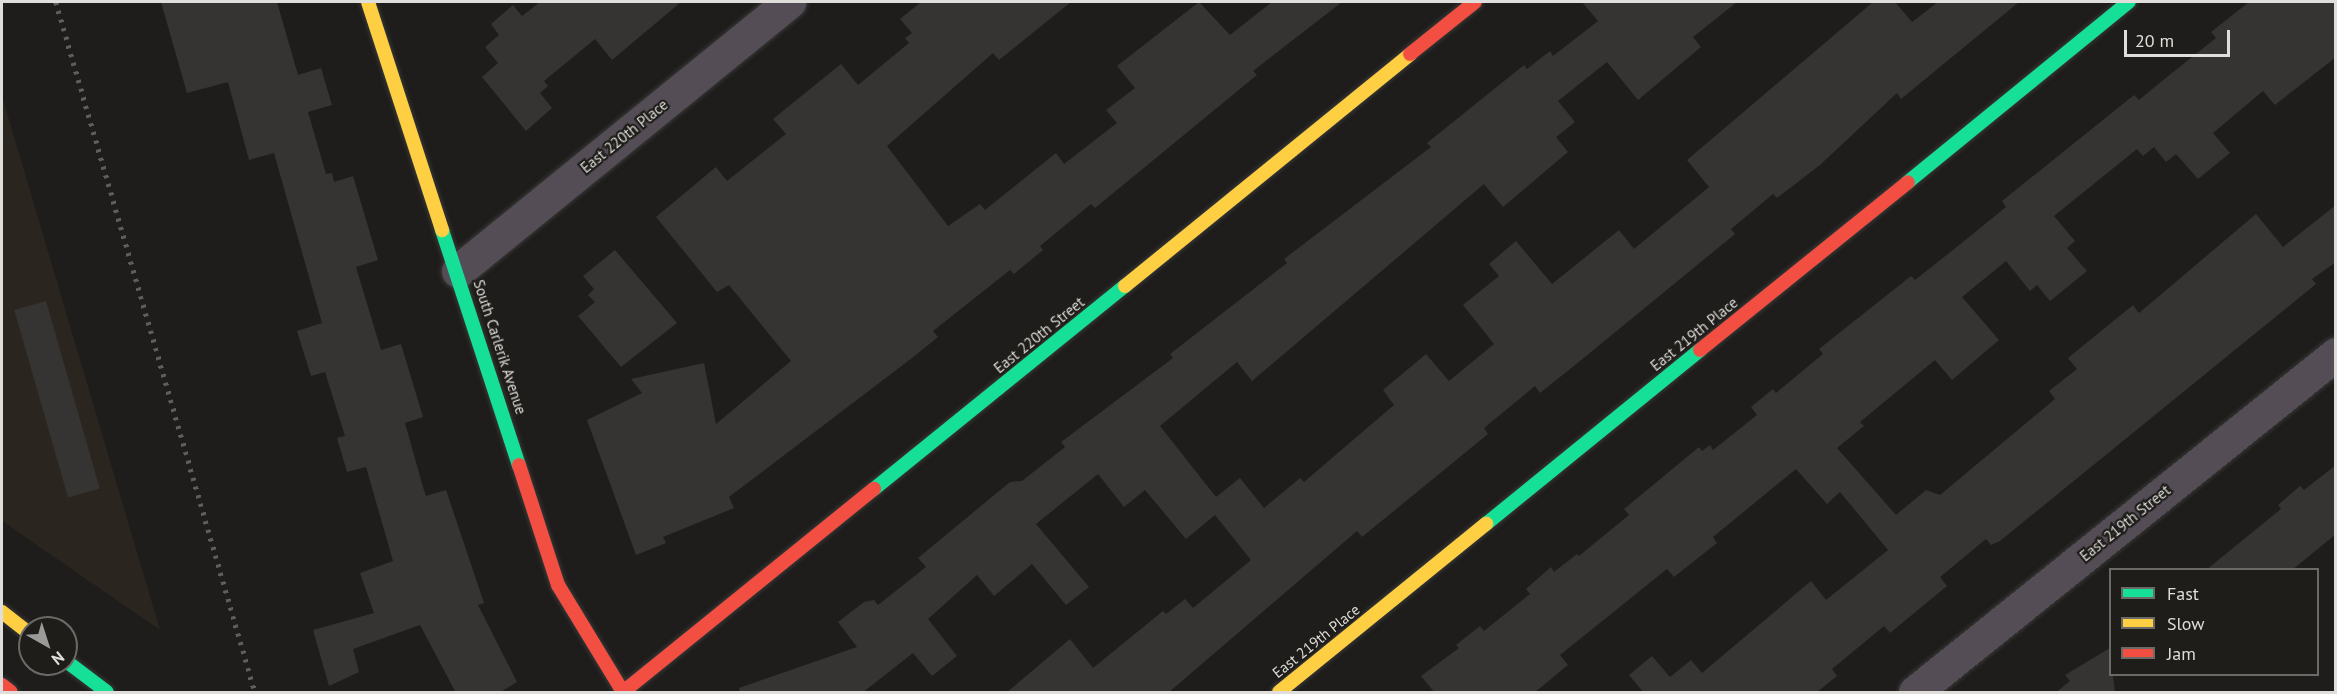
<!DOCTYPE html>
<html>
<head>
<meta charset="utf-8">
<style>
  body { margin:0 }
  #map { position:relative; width:2337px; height:694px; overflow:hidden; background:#1e1d1b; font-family:"PT Sans",sans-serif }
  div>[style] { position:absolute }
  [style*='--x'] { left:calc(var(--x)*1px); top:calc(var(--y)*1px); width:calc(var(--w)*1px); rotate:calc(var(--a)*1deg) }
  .built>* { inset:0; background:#2a261f }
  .building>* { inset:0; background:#353432; transform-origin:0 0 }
  .roads { filter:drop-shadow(0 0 2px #383837) drop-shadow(0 0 2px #383837) }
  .street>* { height:33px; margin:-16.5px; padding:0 16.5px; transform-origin:16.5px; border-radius:16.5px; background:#544d56 }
  .fast>* { height:14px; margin:-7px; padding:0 7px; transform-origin:7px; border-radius:7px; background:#16e098 }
  .slow>* { height:14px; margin:-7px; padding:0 7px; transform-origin:7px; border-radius:7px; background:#ffcf43 }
  .jam>* { height:14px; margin:-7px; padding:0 7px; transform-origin:7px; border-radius:7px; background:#f24e42 }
  .rail>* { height:4.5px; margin-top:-2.25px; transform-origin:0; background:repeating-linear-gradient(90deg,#605d61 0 3px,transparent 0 9px) }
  span { translate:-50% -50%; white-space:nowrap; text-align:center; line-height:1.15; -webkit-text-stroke:4.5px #1f1d1a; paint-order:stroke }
  .street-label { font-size:15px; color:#dfdedb }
  .frame { position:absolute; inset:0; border:3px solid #dfdedb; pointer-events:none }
  .legend { position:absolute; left:2109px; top:568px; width:210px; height:108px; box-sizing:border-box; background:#1f1d1a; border:2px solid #6c6a67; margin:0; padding:8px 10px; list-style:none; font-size:18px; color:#dfdedb }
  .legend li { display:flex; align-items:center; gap:12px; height:30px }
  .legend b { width:30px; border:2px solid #6c6a67 }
  .north { position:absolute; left:18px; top:616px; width:60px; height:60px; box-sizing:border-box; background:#1f1d1a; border:2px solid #6c6a67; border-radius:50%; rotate:141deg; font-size:16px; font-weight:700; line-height:24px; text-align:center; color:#dfdedb }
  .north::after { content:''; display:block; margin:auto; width:21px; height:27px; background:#9b9a98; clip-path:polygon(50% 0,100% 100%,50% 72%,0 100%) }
  .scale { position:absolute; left:2124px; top:30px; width:106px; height:27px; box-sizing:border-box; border:3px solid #dfdedb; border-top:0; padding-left:8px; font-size:18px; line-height:21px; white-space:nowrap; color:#dfdedb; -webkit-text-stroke:4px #1f1d1a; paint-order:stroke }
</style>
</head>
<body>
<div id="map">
  <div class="built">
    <i style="clip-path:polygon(2px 96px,160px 630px,2px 521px)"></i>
  </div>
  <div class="building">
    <i style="clip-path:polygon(161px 2px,277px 2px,298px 75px,321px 68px,332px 105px,308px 112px,326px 174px,332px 173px,334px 182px,353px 176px,378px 260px,356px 267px,381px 350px,401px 344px,423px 417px,405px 423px,423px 487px,426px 496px,446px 490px,484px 603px,478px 605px,517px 682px,499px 693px,456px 693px,420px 625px,353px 649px,359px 672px,329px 686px,313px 630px,374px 613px,360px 573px,393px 561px,366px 467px,347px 472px,337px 438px,345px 436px,325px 372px,311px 376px,297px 331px,322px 323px,274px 153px,249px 160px,228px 82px,187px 93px)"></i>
    <i style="clip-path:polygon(540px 2px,681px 2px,612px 60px,595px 39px,544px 81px,548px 86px,540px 93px,552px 108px,526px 131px,482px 77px,498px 63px,485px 47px,499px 35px,491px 24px,513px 5px,522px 16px)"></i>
    <i style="clip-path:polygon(921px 2px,1071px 2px,999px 60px,993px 53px,887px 146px,948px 226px,980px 204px,985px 210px,1056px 153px,1064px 164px,1117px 123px,1106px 110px,1135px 88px,1117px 66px,1199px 2px,1230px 35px,1272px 2px,1342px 2px,1253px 71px,1257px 75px,1095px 208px,1091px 204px,1040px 246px,1043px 250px,1014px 274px,1010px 270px,933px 331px,938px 337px,912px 358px,729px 497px,734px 508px,663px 537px,666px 543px,636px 555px,587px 420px,642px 393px,631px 379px,704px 363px,716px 424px,791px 361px,729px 285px,717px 292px,656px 217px,716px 167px,727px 181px,786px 134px,773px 119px,841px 64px,858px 85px,909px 43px,905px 38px,912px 33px,900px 19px)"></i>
    <i style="clip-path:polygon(1582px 2px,1737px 2px,1693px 37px,1701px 47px,1638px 100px,1607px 62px,1558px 101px,1575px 122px,1556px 137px,1568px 152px,1503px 207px,1484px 184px,1252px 381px,1237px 362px,1160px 426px,1216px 497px,1240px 478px,1264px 508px,1300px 478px,1304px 482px,1394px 405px,1383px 390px,1426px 354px,1449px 381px,1494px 344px,1463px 305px,1499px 276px,1489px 264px,1516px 241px,1552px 284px,1619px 230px,1634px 249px,1709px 187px,1687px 160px,1873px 2px,1895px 2px,1912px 22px,1938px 2px,2019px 2px,1901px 99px,1897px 93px,1820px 165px,1777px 198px,1773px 194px,1731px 229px,1735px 234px,1580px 361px,1540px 393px,1535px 386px,1484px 428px,1488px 434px,1362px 537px,1357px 531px,1168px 693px,1006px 693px,1070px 639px,1093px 668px,1163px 611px,1166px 614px,1185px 599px,1193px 608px,1251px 560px,1215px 515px,1186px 539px,1145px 490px,1124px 507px,1098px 474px,1036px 524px,1089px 587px,1066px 605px,1032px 564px,994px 596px,977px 575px,928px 619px,957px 656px,932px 676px,913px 653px,862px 693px,740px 693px,739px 688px,857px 647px,838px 622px,864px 602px,874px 600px,878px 605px,926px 567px,918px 558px,1010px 482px,1022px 481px,1065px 447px,1061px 442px,1173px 358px,1170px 354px,1287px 263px,1284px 259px,1431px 147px,1427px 143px,1524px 65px,1527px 69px,1550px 51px,1553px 56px,1598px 21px)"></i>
    <i style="clip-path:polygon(2249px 2px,2336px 2px,2336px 57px,2275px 105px,2263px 91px,2213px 133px,2230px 153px,2198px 179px,2176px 154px,2166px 162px,2154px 147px,2143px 156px,2137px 149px,2054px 216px,2075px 241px,2067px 248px,2087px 271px,2050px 301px,2037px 285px,2030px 291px,2006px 261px,1962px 297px,1999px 340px,1952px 380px,1935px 360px,1860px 422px,1864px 426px,1837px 448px,1896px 515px,1926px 490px,1940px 495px,2055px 399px,2049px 391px,2077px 369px,2068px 358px,2133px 305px,2139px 313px,2256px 214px,2283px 247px,2336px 205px,2336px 262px,2312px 279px,2316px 284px,2000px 541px,1991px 545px,1986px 539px,1940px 577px,1947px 586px,1890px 633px,1884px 626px,1832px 669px,1837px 676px,1816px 693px,1644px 693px,1629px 675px,1652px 656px,1670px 677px,1691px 660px,1702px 673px,1811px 581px,1826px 600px,1888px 550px,1840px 492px,1827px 504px,1796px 469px,1713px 537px,1717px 543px,1674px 577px,1667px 569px,1560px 655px,1568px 665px,1534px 693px,1435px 693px,1421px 676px,1459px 648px,1456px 645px,1480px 626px,1484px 631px,1530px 594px,1526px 589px,1551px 567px,1554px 572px,1577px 554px,1579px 556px,1629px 515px,1624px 509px,1699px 447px,1702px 451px,1710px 445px,1713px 450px,1757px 415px,1751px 407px,1773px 389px,1776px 393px,1823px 354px,1819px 349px,1911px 276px,1915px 280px,1958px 246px,2006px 207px,2002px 201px,2134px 95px,2139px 100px,2167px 77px,2216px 38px,2211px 32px)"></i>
    <i style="clip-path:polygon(615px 250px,677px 323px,621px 367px,578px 316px,595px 302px,588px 295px,594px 289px,583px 276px)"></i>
    <i style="left:46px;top:301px;width:195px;height:33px;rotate:74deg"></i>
    <i style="clip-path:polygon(2336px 465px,2336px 534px,2292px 570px,2206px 570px,2281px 509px,2278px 505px,2300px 486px,2304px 490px)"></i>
    <i style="clip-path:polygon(2110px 648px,2115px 693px,2055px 693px,2070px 681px,2065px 675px)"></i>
  </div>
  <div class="roads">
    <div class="street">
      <i style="--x:458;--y:271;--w:427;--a:-39.1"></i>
      <i style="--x:1915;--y:692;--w:540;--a:-38.76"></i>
    </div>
    <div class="fast">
      <i style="--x:1908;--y:182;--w:285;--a:-39.2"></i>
      <i style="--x:442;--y:230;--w:247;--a:71.9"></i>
      <i style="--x:874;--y:489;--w:323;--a:-39"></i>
      <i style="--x:1486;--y:524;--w:276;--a:-39.1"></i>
      <i style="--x:66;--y:661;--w:51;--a:37.1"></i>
    </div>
    <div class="slow">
      <i style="--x:368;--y:2;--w:240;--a:72"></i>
      <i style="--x:1125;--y:286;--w:367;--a:-39.1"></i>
      <i style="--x:2;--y:612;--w:36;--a:38"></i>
      <i style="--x:1279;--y:692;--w:267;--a:-39.1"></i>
    </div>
    <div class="jam">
      <i style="--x:1410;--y:54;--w:83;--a:-38.7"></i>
      <i style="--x:1700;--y:350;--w:267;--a:-38.9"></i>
      <i style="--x:519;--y:465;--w:126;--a:72"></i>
      <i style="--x:558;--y:585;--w:125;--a:58.7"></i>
      <i style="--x:2;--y:685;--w:11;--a:38"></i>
      <i style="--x:623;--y:692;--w:323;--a:-39"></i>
    </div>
  </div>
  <div class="rail">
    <i style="--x:56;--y:2;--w:718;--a:73.91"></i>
  </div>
  <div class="street-label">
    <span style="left:624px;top:136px;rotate:-39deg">East 220th Place</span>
    <span style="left:1694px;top:334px;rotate:-39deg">East 219th Place</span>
    <span style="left:1039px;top:335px;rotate:-39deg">East 220th Street</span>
    <span style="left:500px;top:347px;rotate:72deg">South Carlerik Avenue</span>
    <span style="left:2125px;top:523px;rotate:-39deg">East 219th Street</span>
    <span style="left:1316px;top:641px;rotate:-39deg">East 219th Place</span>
  </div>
  <div class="frame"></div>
  <ul class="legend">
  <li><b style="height:8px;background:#16e098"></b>Fast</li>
  <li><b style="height:8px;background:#ffcf43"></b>Slow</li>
  <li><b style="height:8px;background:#f24e42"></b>Jam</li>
  </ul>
  <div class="north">N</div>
  <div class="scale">20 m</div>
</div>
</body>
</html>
